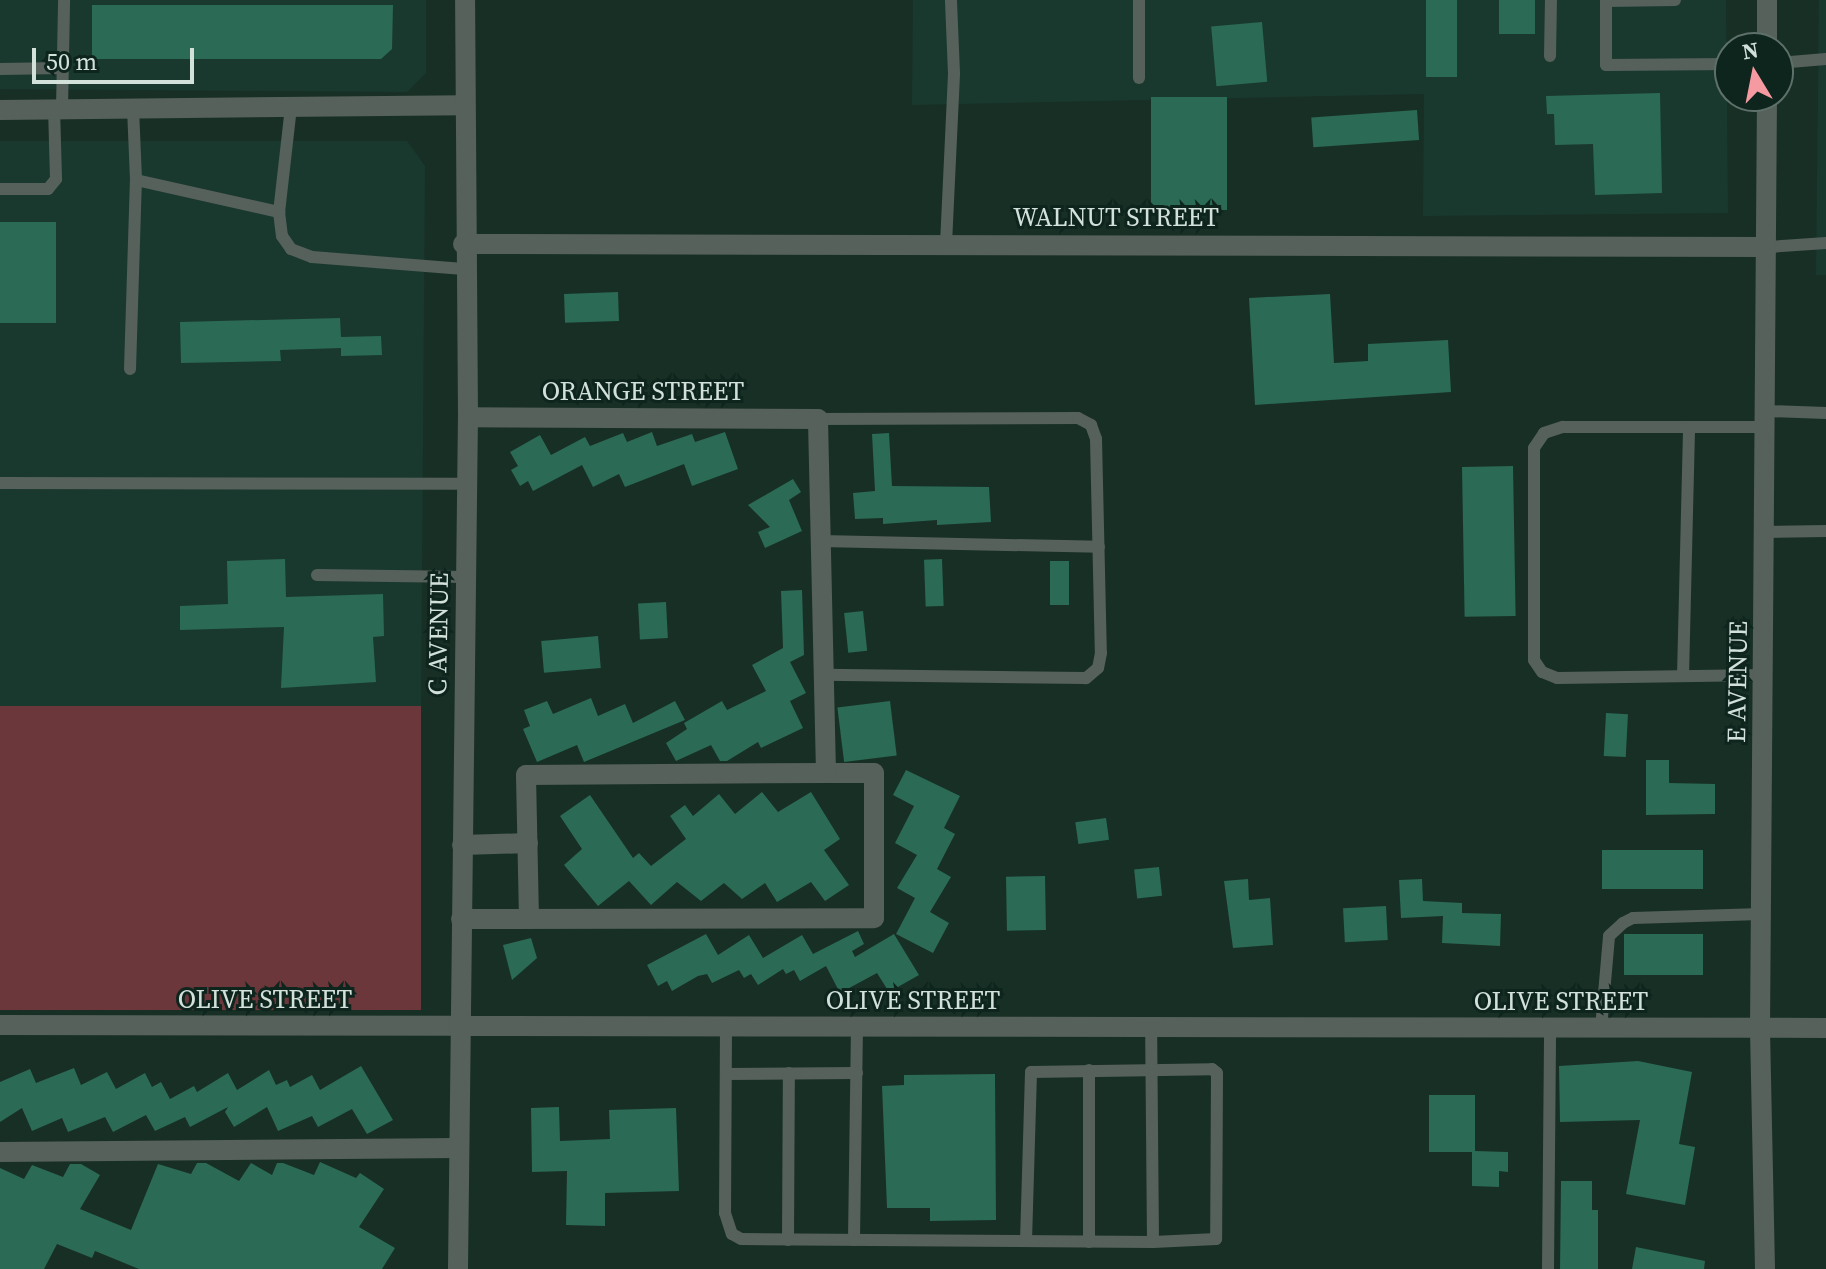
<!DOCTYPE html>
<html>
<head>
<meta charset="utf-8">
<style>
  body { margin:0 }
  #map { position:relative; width:1826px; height:1269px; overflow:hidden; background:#182f26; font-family:"Source Serif 4",serif }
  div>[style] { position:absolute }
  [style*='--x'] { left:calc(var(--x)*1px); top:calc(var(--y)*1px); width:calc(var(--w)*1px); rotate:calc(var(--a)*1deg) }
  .built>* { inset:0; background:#1a392e }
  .green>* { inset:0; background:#6c373b; transform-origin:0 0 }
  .building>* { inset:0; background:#2b6a54; transform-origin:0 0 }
  .service>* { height:12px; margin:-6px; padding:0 6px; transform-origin:6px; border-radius:6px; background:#56615c }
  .minor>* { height:20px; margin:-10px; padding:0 10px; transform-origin:10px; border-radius:10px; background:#56615c }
  .tertiary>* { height:20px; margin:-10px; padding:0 10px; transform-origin:10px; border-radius:10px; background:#56615c }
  span { translate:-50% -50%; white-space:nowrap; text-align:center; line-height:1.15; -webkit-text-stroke:6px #0e251d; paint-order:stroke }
  .street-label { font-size:26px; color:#d3e1db }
  .north { position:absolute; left:1714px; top:32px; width:80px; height:80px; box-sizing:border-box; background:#0e251d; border:2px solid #5d7069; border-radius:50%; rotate:350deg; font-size:22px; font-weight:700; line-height:32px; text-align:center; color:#d3e1db }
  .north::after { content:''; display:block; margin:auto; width:28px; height:36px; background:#f49aa0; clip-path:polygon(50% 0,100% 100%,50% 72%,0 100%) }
  .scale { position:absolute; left:32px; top:48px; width:162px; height:36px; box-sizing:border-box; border:4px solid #d3e1db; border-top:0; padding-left:10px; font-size:24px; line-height:28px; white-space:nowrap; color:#d3e1db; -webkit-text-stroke:6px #0e251d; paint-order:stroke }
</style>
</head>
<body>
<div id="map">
  <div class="built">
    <i style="clip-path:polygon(0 0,426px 0,426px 73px,407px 92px,0 89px)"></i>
    <i style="clip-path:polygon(913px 0,1726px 0,1728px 213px,1423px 216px,1424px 94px,912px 105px)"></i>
    <i style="clip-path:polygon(1819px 0,1826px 0,1826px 275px,1816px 275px)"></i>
    <i style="clip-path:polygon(0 141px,407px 141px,425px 166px,421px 709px,0 706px)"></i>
  </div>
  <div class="green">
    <i style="left:0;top:706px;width:421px;height:304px"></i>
  </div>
  <div class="building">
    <i style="left:1426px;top:0;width:31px;height:77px"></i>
    <i style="left:1499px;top:0;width:36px;height:34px"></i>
    <i style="clip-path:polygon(92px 5px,393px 5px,392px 49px,381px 59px,92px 59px)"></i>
    <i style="left:1262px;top:22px;width:60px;height:51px;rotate:85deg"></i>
    <i style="clip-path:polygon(1660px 93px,1662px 193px,1595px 195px,1593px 144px,1555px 145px,1554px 114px,1547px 114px,1546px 96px)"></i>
    <i style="left:1151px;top:97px;width:76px;height:113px"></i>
    <i style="left:1417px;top:110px;width:30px;height:106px;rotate:86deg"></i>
    <i style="left:0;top:222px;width:56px;height:101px"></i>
    <i style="left:618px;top:292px;width:29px;height:54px;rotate:88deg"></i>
    <i style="clip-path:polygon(1330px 294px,1334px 363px,1368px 361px,1368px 344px,1448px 340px,1451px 392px,1255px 405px,1249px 298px)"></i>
    <i style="clip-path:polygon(340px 318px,341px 337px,381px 336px,382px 355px,341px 356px,341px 348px,280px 350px,281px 361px,181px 363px,180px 322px)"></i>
    <i style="clip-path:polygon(652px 432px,657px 446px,692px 434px,695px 442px,725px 432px,738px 469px,692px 486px,684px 464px,625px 487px,619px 474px,593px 487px,582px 465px,533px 491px,528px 481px,520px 486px,511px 470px,518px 466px,510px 452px,540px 435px,551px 455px,585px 437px,590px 446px,623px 433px,627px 442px)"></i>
    <i style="clip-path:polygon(889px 433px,892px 486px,989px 487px,991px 522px,937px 525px,937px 520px,883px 524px,883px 518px,855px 519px,853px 493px,875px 491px,872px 434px)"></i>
    <i style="left:1513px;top:466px;width:150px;height:51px;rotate:89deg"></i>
    <i style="clip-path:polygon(793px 479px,801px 492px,789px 500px,802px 531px,765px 548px,758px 532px,770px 527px,748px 505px)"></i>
    <i style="clip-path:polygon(285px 559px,286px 597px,383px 594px,384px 636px,373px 637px,376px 682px,281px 688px,284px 627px,180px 630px,180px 606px,228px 604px,227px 561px)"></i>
    <i style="left:942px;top:559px;width:47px;height:18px;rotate:88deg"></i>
    <i style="left:1050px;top:561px;width:19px;height:44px"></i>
    <i style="clip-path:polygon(802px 590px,804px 655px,790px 662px,806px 693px,790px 701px,803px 728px,761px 748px,758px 742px,727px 761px,720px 761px,711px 745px,676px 761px,666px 743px,687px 729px,684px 723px,722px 701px,727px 710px,766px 691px,752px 665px,783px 648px,781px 591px)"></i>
    <i style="left:666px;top:602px;width:36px;height:28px;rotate:87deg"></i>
    <i style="left:863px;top:611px;width:40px;height:19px;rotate:84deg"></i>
    <i style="left:598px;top:636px;width:32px;height:57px;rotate:85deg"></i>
    <i style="clip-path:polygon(591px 698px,598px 716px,625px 704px,633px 723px,675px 701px,685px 720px,584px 762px,577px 745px,537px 762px,523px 729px,530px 726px,524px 710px,547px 701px,553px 714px)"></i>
    <i style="left:890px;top:701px;width:55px;height:53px;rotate:83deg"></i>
    <i style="left:1606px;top:713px;width:22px;height:43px;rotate:3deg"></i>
    <i style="clip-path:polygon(1646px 760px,1669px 760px,1669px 783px,1715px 784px,1715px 814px,1646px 815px)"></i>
    <i style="clip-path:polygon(906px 770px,960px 796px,944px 828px,955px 834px,937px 869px,951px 877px,930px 912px,949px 923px,933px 953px,896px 934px,915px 898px,897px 888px,917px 855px,895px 843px,914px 806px,893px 795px)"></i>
    <i style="clip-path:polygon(762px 792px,778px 812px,811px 792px,840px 839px,824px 850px,849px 885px,825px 901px,811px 882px,777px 902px,765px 883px,742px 899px,724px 883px,701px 901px,677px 882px,651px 905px,629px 881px,598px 906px,564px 865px,582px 849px,560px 816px,590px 795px,633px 858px,639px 853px,651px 866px,686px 839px,670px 816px,685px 805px,693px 816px,719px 794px,735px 814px)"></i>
    <i style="left:1106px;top:818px;width:22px;height:31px;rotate:82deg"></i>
    <i style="left:1703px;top:850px;width:39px;height:101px;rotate:90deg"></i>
    <i style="left:1159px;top:867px;width:29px;height:25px;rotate:84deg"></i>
    <i style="left:1045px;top:876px;width:54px;height:39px;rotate:89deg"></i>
    <i style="clip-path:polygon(1248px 879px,1249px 900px,1270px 898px,1273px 945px,1233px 948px,1224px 881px)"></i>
    <i style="clip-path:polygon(1422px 879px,1423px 901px,1462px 903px,1462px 913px,1501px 914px,1500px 946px,1442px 943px,1443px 916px,1401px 918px,1399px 880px)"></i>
    <i style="left:1386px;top:906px;width:34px;height:43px;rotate:87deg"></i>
    <i style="clip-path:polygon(858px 931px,864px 944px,852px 951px,855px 957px,894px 934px,919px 975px,889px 992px,877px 973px,840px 993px,826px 966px,800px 981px,794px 970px,786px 974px,783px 969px,758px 985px,751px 974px,744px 978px,739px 970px,712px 983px,707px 974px,698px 976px,672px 991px,667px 981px,658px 986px,647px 965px,706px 934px,718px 955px,749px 935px,763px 958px,802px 935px,813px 954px)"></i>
    <i style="left:1624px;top:934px;width:79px;height:41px"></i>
    <i style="clip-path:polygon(531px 938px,537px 958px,512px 980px,503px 945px)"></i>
    <i style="clip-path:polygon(1638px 1061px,1692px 1072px,1679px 1144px,1695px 1147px,1685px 1205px,1626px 1194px,1640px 1120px,1560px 1122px,1559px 1066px)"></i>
    <i style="clip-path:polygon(361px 1066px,393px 1120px,367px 1134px,352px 1109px,318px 1127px,312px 1116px,278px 1131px,267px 1107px,234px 1127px,225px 1112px,228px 1107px,190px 1127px,185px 1117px,155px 1131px,146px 1115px,113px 1132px,105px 1117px,68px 1132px,62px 1118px,32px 1131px,22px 1108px,0 1122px,0 1082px,30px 1069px,36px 1083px,74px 1068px,81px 1085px,107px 1072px,116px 1089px,145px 1073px,152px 1087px,161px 1082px,170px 1099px,194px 1086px,197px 1092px,228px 1073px,237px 1090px,269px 1070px,276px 1085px,287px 1080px,290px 1087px,312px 1075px,320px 1090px)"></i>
    <i style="clip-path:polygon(995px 1074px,996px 1220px,930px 1221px,930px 1208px,887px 1208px,882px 1086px,904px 1085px,904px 1075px)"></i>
    <i style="clip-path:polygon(1429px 1095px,1475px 1095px,1475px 1151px,1508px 1152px,1508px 1172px,1499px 1171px,1499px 1187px,1472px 1186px,1472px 1152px,1429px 1152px)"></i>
    <i style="clip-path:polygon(559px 1107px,560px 1141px,610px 1139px,609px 1110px,676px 1108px,679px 1191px,605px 1193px,605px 1226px,566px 1225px,567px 1171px,532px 1172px,531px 1108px)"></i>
    <i style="clip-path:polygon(320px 1162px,356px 1178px,360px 1173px,384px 1189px,359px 1227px,395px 1248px,382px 1269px,139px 1269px,95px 1251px,92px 1258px,57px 1244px,44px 1269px,0 1269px,0 1168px,24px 1179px,32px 1165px,63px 1177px,70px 1164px,81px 1164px,100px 1175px,80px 1209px,131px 1230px,158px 1164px,191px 1174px,197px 1163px,206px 1163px,239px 1181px,251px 1163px,272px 1175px,277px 1163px,283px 1163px,314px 1175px)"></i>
    <i style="clip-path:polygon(1561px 1181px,1592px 1181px,1592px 1210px,1598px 1210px,1598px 1269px,1560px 1269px)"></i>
    <i style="clip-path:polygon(1636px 1247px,1705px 1261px,1704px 1269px,1632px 1269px)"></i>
  </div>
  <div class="service">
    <i style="--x:1139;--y:0;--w:78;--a:90"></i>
    <i style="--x:1606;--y:0;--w:65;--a:90"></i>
    <i style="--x:1606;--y:65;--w:124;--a:-0.5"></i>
    <i style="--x:1606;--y:1;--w:69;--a:-0.8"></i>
    <i style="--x:1550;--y:56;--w:56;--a:-89"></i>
    <i style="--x:1778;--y:63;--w:48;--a:-4.8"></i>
    <i style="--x:0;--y:69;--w:63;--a:-0.9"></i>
    <i style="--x:291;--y:107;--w:106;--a:96.5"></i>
    <i style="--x:279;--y:212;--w:24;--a:83"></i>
    <i style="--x:282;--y:236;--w:16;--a:55"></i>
    <i style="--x:291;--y:249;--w:22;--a:21"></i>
    <i style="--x:312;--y:257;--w:152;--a:4.5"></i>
    <i style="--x:133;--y:108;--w:72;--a:87.6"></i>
    <i style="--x:136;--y:180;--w:147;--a:12.6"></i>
    <i style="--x:62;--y:109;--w:109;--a:-88.9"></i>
    <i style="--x:0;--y:189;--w:48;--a:0"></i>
    <i style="--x:48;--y:189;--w:13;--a:-51"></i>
    <i style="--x:56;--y:179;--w:70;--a:-91.6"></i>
    <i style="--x:946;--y:244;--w:171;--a:-87.3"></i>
    <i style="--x:954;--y:73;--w:73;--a:-92.4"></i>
    <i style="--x:1768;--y:247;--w:58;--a:-3.9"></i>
    <i style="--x:130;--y:369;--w:189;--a:-88.2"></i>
    <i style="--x:1767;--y:411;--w:59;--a:1.9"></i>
    <i style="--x:818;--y:419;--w:260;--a:-0.2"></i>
    <i style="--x:1078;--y:418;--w:15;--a:28"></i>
    <i style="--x:1091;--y:425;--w:15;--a:70"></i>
    <i style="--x:1096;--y:439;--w:214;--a:88.7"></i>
    <i style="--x:1101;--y:653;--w:15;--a:101"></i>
    <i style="--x:1098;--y:668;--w:16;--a:140"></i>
    <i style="--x:1086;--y:678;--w:262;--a:-179.3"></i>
    <i style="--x:0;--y:483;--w:467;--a:0.1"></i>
    <i style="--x:1766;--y:532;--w:60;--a:-1"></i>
    <i style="--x:821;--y:541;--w:278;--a:1.2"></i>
    <i style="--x:317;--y:575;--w:149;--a:0.8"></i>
    <i style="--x:1764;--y:675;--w:207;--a:179.2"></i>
    <i style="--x:1557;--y:678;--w:16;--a:-158"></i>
    <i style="--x:1542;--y:672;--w:14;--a:-124"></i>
    <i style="--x:1534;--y:660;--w:212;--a:-90"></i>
    <i style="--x:1534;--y:448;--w:18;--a:-56"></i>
    <i style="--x:1544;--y:433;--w:20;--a:-18"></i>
    <i style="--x:1563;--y:427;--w:203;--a:0"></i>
    <i style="--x:1683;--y:676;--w:249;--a:-88.6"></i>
    <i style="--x:726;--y:1027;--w:186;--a:90.3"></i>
    <i style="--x:725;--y:1213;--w:22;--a:72"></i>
    <i style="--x:732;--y:1234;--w:10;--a:29"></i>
    <i style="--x:741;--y:1239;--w:412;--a:0.4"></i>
    <i style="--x:1153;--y:1242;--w:215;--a:-90.5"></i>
    <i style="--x:1601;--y:1028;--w:92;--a:-85"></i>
    <i style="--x:1609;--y:936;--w:19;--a:-43"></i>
    <i style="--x:1623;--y:923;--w:11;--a:-27"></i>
    <i style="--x:1633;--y:918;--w:128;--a:-1.8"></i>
    <i style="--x:726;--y:1074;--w:131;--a:-0.4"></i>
    <i style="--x:788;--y:1240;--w:167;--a:-89.7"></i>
    <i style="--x:854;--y:1240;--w:213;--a:-89.2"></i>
    <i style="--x:1026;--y:1241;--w:169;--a:-88.3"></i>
    <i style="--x:1031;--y:1072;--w:181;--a:-0.9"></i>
    <i style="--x:1212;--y:1069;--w:6;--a:39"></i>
    <i style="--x:1217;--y:1073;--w:166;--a:90.3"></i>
    <i style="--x:1216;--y:1239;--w:63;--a:177.3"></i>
    <i style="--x:1089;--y:1242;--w:172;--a:-90"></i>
    <i style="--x:1548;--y:1269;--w:241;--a:-89.5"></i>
  </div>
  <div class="minor">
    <i style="--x:463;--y:244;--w:1305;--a:0.13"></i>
    <i style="--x:462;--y:845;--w:66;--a:-1.7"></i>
    <i style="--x:461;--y:919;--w:413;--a:-0.1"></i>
    <i style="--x:874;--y:918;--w:145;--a:-90"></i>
    <i style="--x:874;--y:773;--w:48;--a:180"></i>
    <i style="--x:826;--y:773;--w:354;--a:-91.3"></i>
    <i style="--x:818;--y:419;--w:350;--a:-179.7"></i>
    <i style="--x:529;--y:919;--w:144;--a:-91.2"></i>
    <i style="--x:526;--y:775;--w:300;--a:-0.4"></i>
    <i style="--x:0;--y:1025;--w:458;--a:0.1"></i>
    <i style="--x:0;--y:1152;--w:458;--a:-0.5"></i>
  </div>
  <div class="tertiary">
    <i style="--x:1767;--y:0;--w:48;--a:90"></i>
    <i style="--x:0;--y:110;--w:463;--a:-0.6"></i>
    <i style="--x:458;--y:1026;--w:1368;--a:0.08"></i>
    <i style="--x:458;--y:1269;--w:852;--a:-89.33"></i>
    <i style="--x:468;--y:417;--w:417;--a:-90.4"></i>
    <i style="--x:1765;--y:1269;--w:241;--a:-91.2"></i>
    <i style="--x:1760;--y:1028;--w:932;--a:-89.57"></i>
  </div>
  <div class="street-label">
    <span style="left:1116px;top:218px">WALNUT STREET</span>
    <span style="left:643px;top:392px">ORANGE STREET</span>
    <span style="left:439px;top:634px;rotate:-89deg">C AVENUE</span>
    <span style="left:1738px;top:682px;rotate:-89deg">E AVENUE</span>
    <span style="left:265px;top:1000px">OLIVE STREET</span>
    <span style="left:913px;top:1001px">OLIVE STREET</span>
    <span style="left:1561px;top:1002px">OLIVE STREET</span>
  </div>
  <div class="north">N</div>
  <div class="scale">50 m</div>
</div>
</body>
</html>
